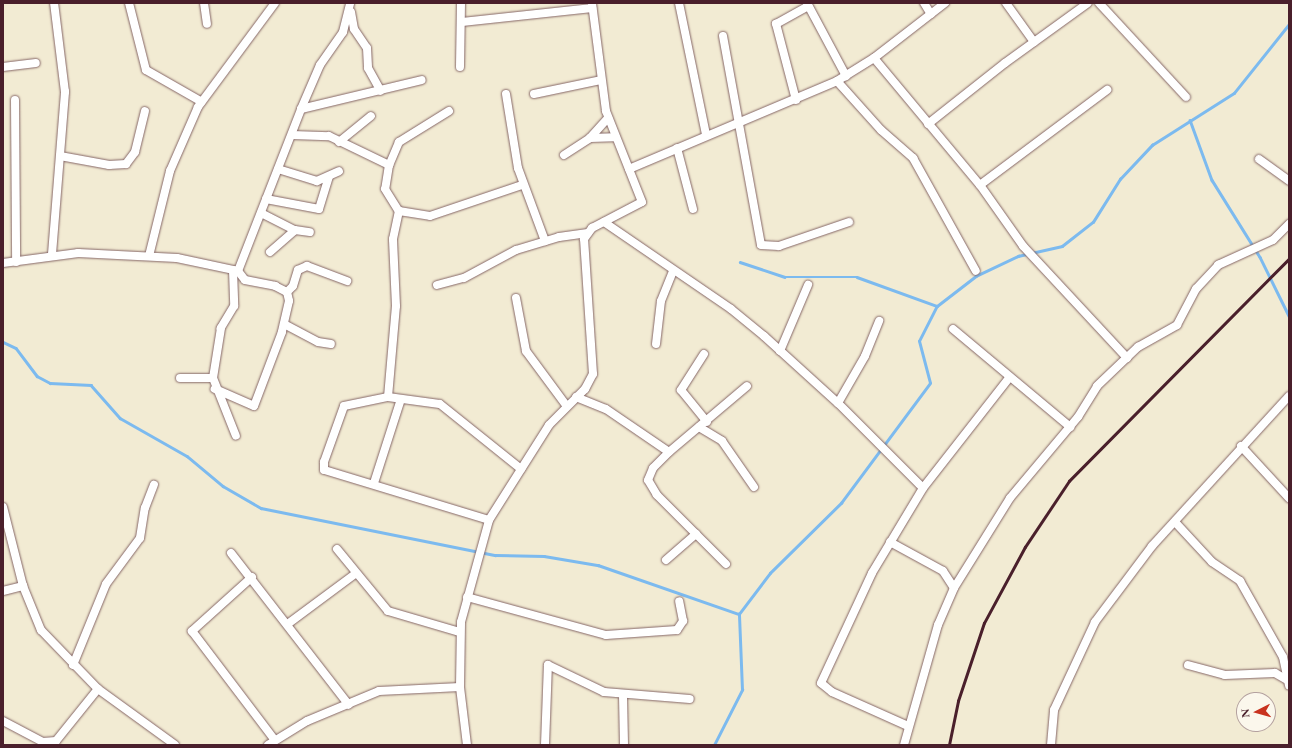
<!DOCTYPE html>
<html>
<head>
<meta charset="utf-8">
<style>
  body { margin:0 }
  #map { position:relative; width:1292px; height:748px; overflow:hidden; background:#f2ebd3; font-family:"EB Garamond",serif }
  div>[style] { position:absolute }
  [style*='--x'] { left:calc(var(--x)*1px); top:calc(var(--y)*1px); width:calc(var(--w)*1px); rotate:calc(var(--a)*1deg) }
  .stream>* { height:2.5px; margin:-1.25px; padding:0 1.25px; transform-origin:1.25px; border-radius:1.25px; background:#7cbaef }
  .roads { filter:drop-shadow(0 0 1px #856666) drop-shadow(0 0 1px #856666) }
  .minor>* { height:8px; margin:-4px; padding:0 4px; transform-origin:4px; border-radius:4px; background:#fff }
  .rail>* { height:2.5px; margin:-1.25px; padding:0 1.25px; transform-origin:1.25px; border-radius:1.25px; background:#4a1f2b }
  span { translate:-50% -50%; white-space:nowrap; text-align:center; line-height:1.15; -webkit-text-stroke:3.5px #fbf7ec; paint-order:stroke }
  .frame { position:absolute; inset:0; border:4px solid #4a1f2b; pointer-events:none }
  .north { position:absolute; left:1236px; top:692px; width:40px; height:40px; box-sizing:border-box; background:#fbf7ec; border:1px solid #b4a19f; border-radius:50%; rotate:264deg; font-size:11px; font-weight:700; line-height:16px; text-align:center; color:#4a1f2b }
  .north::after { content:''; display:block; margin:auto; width:14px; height:18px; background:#c8321e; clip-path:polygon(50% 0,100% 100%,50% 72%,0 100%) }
</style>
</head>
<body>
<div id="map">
  <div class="stream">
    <i style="--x:1190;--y:120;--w:64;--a:69.9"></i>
    <i style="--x:1212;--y:180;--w:91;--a:58.1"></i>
    <i style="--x:1260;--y:257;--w:66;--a:63.8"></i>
    <i style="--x:740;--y:262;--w:47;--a:18.4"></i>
    <i style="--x:785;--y:277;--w:72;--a:0"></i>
    <i style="--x:857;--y:277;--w:85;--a:19.9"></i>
    <i style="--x:3;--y:342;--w:14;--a:25"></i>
    <i style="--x:16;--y:348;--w:35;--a:53"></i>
    <i style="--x:37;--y:376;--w:15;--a:28"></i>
    <i style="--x:50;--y:383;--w:41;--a:2.8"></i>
    <i style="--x:91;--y:385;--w:44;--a:48.7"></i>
    <i style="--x:120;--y:418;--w:77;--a:29.6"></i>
    <i style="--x:187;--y:456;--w:47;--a:39.8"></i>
    <i style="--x:223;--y:486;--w:44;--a:30.1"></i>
    <i style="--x:261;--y:508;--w:239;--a:11.4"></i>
    <i style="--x:495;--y:555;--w:49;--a:1.2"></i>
    <i style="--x:544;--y:556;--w:55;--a:9.5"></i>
    <i style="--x:598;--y:565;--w:149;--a:19.2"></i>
    <i style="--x:714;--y:745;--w:62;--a:-63"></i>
    <i style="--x:742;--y:690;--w:76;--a:-92.3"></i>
    <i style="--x:739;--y:614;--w:51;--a:-52.9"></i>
    <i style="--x:770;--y:573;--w:100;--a:-44.6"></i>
    <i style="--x:841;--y:503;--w:149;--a:-53.4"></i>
    <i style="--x:930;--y:383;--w:43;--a:-104.7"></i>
    <i style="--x:919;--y:341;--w:39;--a:-63"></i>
    <i style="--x:937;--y:306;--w:49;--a:-37.6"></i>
    <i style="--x:976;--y:276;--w:47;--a:-25.5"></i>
    <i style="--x:1018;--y:256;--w:45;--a:-12.8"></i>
    <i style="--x:1062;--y:246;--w:39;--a:-38"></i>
    <i style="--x:1093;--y:222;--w:51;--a:-57.9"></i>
    <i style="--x:1120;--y:179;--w:47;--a:-46.7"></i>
    <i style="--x:1152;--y:145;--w:97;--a:-32.4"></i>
    <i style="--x:1234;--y:93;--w:88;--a:-51.4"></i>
  </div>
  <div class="roads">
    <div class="minor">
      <i style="--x:129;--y:3;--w:69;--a:75.8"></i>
      <i style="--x:146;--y:70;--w:64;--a:29.7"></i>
      <i style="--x:204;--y:3;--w:21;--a:82"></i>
      <i style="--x:679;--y:3;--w:134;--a:78.4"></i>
      <i style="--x:807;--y:3;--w:83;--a:61.9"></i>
      <i style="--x:924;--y:3;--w:13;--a:58"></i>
      <i style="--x:1006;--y:3;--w:48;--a:54.3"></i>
      <i style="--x:1099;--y:3;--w:128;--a:47.2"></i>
      <i style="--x:351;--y:12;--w:17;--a:80"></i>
      <i style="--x:354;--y:29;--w:23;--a:56"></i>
      <i style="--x:367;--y:48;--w:20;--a:87"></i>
      <i style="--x:368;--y:68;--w:26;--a:61"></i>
      <i style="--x:462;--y:22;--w:131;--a:-6.1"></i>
      <i style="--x:723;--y:36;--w:212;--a:79.7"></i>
      <i style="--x:761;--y:245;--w:18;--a:3"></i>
      <i style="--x:779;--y:246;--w:74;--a:-18.9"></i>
      <i style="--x:874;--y:58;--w:165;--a:50.2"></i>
      <i style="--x:980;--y:185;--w:75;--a:54.8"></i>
      <i style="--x:1023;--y:246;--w:153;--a:47.1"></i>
      <i style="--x:3;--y:67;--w:33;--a:-7"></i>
      <i style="--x:460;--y:67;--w:64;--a:-89.1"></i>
      <i style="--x:837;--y:81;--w:66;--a:48.1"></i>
      <i style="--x:881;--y:130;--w:43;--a:41.2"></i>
      <i style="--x:913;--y:158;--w:129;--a:60.9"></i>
      <i style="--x:506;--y:94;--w:75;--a:80.8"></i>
      <i style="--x:518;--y:168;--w:78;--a:69.7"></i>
      <i style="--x:534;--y:94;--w:68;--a:-11.8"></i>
      <i style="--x:15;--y:100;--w:162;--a:89.6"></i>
      <i style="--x:796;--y:100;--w:79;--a:-104.7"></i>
      <i style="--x:776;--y:24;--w:37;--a:-29"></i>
      <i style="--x:301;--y:109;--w:124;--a:-13.5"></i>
      <i style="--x:449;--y:111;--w:59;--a:148.2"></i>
      <i style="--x:399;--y:142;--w:25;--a:113"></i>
      <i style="--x:389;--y:165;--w:24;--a:99"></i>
      <i style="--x:385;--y:189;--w:26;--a:58"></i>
      <i style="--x:399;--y:211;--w:31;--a:9"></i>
      <i style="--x:430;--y:216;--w:97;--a:-18.6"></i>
      <i style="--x:928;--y:124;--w:98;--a:-38.4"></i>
      <i style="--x:1005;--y:63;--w:102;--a:-35.9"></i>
      <i style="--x:292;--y:135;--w:37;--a:2"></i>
      <i style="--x:329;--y:136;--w:67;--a:25.8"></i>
      <i style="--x:590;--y:138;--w:24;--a:-2"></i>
      <i style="--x:339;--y:142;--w:41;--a:-39.1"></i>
      <i style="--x:677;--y:148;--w:63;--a:75.3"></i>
      <i style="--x:564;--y:155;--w:31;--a:-33"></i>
      <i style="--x:590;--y:138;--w:27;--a:-48"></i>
      <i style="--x:60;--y:156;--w:50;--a:10.4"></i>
      <i style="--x:109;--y:165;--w:17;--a:-3"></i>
      <i style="--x:126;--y:164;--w:15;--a:-53"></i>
      <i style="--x:135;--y:152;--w:42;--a:-76.3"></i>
      <i style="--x:1259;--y:159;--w:37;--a:36"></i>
      <i style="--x:278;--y:169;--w:41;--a:17.1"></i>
      <i style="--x:317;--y:181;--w:24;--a:-24"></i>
      <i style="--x:629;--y:169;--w:226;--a:-22.9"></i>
      <i style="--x:837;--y:81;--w:44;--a:-31.9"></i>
      <i style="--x:874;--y:58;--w:90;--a:-37.8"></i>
      <i style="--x:980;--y:185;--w:159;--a:-36.8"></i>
      <i style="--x:266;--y:199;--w:54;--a:10.7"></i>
      <i style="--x:319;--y:209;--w:34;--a:-73"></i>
      <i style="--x:261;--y:213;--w:38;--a:27"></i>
      <i style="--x:295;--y:230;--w:15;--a:8"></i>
      <i style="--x:604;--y:222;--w:154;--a:34.4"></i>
      <i style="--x:731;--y:309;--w:43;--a:39.3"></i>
      <i style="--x:764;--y:336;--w:100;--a:42.2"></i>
      <i style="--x:838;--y:403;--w:120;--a:45"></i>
      <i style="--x:270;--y:252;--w:33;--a:-41"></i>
      <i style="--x:52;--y:254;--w:163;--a:-85.4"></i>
      <i style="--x:65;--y:92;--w:90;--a:-97"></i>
      <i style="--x:149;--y:256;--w:88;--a:-76.1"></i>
      <i style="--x:170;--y:171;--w:70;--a:-66.4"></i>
      <i style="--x:198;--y:107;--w:129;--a:-53.5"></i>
      <i style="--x:3;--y:263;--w:76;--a:-7.6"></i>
      <i style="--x:78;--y:253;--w:99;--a:2.9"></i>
      <i style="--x:177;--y:258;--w:62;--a:12"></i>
      <i style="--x:238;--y:271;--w:11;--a:52"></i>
      <i style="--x:245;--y:280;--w:31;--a:11"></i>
      <i style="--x:275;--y:286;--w:13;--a:27"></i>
      <i style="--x:287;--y:292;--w:9;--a:77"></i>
      <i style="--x:289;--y:301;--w:32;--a:103"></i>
      <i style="--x:282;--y:332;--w:79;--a:110.7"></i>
      <i style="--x:254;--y:406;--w:43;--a:-156.4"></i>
      <i style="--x:233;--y:270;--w:36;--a:88"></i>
      <i style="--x:234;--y:306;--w:26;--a:121"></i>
      <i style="--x:221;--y:328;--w:51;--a:99.1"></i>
      <i style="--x:213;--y:378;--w:62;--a:68.4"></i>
      <i style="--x:238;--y:271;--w:174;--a:-68.7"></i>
      <i style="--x:301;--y:109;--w:48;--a:-66.6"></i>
      <i style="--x:320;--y:65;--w:40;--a:-55.1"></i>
      <i style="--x:343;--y:32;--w:30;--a:-76"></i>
      <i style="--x:437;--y:285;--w:28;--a:-15"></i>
      <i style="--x:464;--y:278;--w:59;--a:-28.3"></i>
      <i style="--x:516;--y:250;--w:45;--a:-16.8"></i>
      <i style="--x:559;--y:237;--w:29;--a:-8"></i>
      <i style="--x:287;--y:292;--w:8;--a:-45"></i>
      <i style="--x:293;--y:286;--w:17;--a:-73"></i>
      <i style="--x:298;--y:270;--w:10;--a:-24"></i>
      <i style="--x:307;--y:266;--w:43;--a:20.6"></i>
      <i style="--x:516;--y:298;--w:54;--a:79.3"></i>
      <i style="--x:526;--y:351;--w:67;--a:53.5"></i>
      <i style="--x:284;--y:324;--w:38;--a:28"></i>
      <i style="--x:318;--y:342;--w:13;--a:9"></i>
      <i style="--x:953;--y:329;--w:153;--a:39.9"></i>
      <i style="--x:656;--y:344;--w:43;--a:-83.4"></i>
      <i style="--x:661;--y:301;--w:32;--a:-68"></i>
      <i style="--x:780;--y:351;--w:72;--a:-67"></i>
      <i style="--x:704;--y:354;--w:43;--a:122.6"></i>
      <i style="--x:681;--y:390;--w:41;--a:50.9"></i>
      <i style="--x:180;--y:378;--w:33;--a:0"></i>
      <i style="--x:388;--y:397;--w:91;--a:-85"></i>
      <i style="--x:396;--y:306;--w:67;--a:-92.6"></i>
      <i style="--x:393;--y:239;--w:29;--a:-78"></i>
      <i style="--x:576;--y:397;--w:32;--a:22"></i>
      <i style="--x:606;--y:409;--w:76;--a:34.3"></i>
      <i style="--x:838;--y:403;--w:54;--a:-60.1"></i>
      <i style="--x:865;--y:356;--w:38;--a:-68"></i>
      <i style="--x:699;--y:427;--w:27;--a:31"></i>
      <i style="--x:722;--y:441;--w:56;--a:55.2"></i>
      <i style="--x:1241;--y:446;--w:71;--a:47.3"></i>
      <i style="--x:374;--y:483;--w:88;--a:-72.2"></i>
      <i style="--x:3;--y:507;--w:81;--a:75.8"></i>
      <i style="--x:23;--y:586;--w:48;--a:67.8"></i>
      <i style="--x:41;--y:630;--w:82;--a:46"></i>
      <i style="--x:98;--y:689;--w:95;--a:36"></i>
      <i style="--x:489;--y:520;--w:172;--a:-163.1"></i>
      <i style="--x:324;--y:470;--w:8;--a:-90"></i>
      <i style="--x:324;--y:462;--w:59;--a:-70.3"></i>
      <i style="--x:344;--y:406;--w:45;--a:-11.6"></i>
      <i style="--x:388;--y:397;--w:52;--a:7.7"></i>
      <i style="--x:440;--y:404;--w:104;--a:38.7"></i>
      <i style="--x:1175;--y:522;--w:54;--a:47.2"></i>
      <i style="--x:1212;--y:562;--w:34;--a:34"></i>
      <i style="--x:1240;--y:581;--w:87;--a:60.5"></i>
      <i style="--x:1283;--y:657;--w:29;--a:78"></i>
      <i style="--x:890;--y:542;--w:60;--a:28.7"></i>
      <i style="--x:943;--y:571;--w:20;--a:57"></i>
      <i style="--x:337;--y:549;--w:80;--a:50.6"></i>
      <i style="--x:388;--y:611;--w:75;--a:16.3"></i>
      <i style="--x:231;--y:553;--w:192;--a:52.2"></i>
      <i style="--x:666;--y:560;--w:40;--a:-41"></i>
      <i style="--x:726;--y:564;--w:98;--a:-135"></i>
      <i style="--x:657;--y:495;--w:17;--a:-121"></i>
      <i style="--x:648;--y:480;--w:13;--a:-67"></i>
      <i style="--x:653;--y:468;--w:23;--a:-45"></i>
      <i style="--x:669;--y:452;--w:102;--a:-40.2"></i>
      <i style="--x:252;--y:577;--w:81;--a:138"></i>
      <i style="--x:192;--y:631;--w:136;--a:52.8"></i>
      <i style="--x:3;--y:591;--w:21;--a:-14"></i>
      <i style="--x:467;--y:597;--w:144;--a:15.3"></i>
      <i style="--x:606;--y:635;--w:71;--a:-4"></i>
      <i style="--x:677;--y:630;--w:11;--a:-56"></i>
      <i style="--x:683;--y:621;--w:20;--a:-101"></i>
      <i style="--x:289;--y:623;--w:82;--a:-36.6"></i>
      <i style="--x:73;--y:665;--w:87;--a:-67.8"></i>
      <i style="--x:106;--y:584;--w:57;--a:-53.5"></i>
      <i style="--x:140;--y:538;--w:30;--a:-81"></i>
      <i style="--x:145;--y:508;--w:25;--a:-69"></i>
      <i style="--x:1188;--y:665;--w:38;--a:15"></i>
      <i style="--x:1225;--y:675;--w:50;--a:-2.3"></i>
      <i style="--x:1275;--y:673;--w:16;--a:30"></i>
      <i style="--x:623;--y:696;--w:49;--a:88.8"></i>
      <i style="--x:3;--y:721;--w:45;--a:27.7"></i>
      <i style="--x:43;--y:742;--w:13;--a:-4"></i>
      <i style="--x:56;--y:741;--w:67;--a:-51.1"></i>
      <i style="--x:908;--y:726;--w:83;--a:-155.9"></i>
      <i style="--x:832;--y:692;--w:14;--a:-141"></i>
      <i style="--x:821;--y:683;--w:121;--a:-65.1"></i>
      <i style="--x:872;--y:573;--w:99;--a:-59"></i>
      <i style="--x:923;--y:488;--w:140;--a:-52"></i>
      <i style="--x:268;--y:745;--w:46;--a:-31.6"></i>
      <i style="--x:307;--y:721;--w:78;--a:-22.6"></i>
      <i style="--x:379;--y:691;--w:81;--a:-2.8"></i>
      <i style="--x:467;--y:745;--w:58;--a:-96.9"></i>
      <i style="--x:460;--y:687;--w:65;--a:-89.1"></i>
      <i style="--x:461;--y:622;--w:106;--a:-74.6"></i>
      <i style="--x:489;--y:520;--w:112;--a:-57.7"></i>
      <i style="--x:549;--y:425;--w:51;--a:-45"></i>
      <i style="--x:585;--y:389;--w:17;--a:-62"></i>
      <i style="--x:593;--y:374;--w:135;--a:-93.8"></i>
      <i style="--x:584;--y:239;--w:14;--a:-54"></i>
      <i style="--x:592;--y:228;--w:56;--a:-27.5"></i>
      <i style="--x:642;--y:202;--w:98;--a:-111.6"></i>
      <i style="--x:606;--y:111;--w:109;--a:-97.4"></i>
      <i style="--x:545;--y:745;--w:80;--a:-87.9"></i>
      <i style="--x:548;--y:665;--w:62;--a:25.7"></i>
      <i style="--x:604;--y:692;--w:86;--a:4.7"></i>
      <i style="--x:904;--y:745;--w:125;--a:-74.2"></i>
      <i style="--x:938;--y:625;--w:40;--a:-66.6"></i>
      <i style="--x:954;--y:588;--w:106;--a:-58.1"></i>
      <i style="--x:1010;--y:498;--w:106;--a:-50"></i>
      <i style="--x:1078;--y:417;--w:36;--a:-58"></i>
      <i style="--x:1097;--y:386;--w:57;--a:-43.6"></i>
      <i style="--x:1138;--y:347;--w:45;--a:-29.4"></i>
      <i style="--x:1177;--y:325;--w:41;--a:-62.2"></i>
      <i style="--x:1196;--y:289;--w:33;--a:-47"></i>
      <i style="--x:1218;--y:265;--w:60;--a:-24.4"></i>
      <i style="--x:1273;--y:240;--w:23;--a:-45"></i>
      <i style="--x:1051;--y:745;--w:35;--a:-85"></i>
      <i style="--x:1054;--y:710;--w:97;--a:-65"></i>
      <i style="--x:1095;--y:622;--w:95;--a:-53.1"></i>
      <i style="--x:1152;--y:546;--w:203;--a:-47.6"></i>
    </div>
  </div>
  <div class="rail">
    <i style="--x:949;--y:745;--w:45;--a:-78.4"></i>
    <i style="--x:958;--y:701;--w:82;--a:-71.6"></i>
    <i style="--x:984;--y:623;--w:86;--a:-61.7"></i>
    <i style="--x:1025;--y:547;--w:79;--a:-56.3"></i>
    <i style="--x:1069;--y:481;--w:313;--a:-45.3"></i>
  </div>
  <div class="frame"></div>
  <div class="north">N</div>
</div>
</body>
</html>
